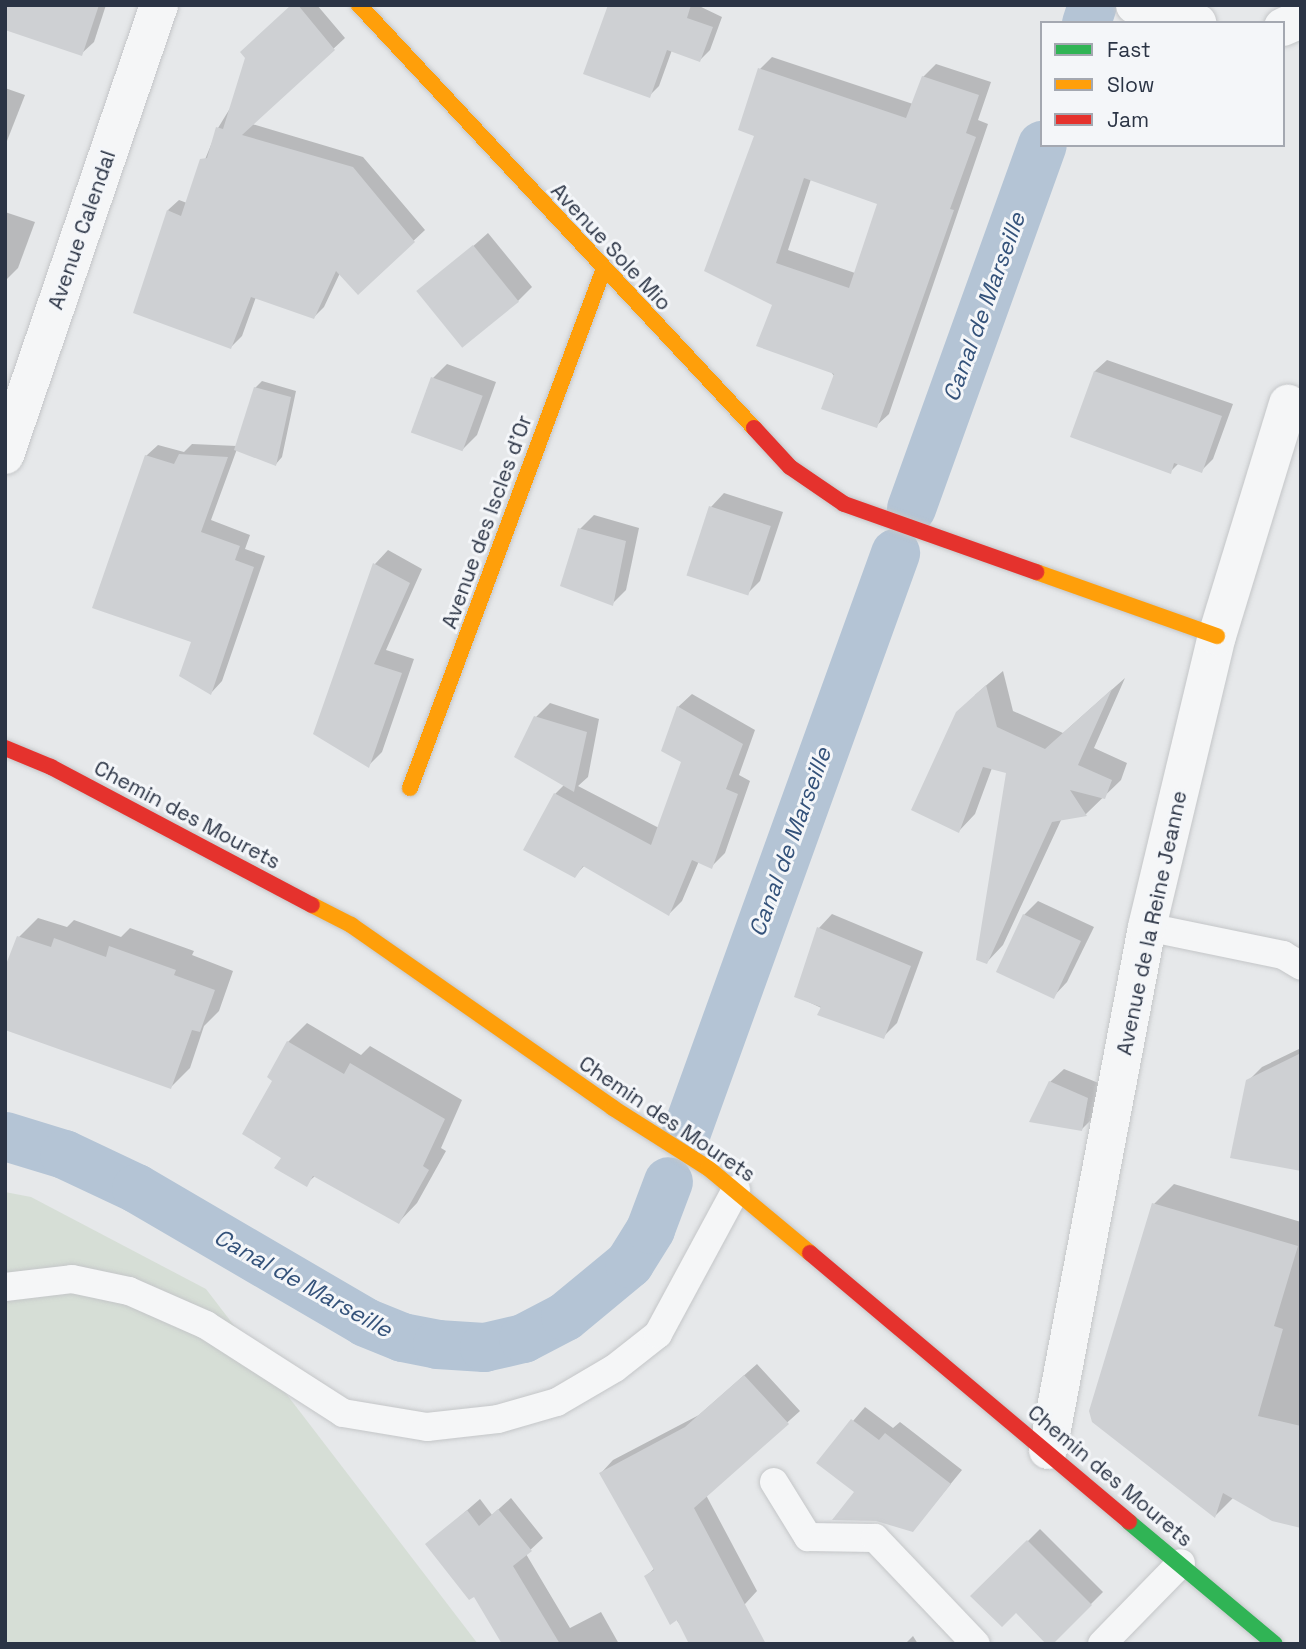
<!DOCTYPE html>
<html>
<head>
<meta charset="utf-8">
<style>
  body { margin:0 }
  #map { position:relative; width:1306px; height:1649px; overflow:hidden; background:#e6e8ea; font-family:"Space Grotesk",sans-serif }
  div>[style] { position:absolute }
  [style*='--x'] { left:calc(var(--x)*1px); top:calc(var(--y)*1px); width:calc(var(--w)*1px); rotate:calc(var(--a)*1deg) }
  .green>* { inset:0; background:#d6ded6 }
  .shadow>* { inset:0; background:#0003 }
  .canal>* { height:49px; margin:-24.5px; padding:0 24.5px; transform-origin:24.5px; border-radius:24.5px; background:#b4c4d5 }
  .building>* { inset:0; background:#ced0d3; transform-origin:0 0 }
  .roads { filter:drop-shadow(0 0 2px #c4c6c8) drop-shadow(0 0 2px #c4c6c8) }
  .lane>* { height:28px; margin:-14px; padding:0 14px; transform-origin:14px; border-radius:14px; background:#f5f6f7 }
  .street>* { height:38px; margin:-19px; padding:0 19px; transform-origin:19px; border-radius:19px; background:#f5f6f7 }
  .fast>* { height:16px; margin:-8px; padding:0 8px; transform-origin:8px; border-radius:8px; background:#30b455 }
  .slow>* { height:16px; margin:-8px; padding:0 8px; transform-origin:8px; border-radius:8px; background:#ff9f0a }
  .jam>* { height:16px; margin:-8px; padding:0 8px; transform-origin:8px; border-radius:8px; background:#e5322d }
  span { translate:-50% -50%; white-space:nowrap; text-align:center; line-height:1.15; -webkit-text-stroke:6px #f4f6f9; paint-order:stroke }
  .street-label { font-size:21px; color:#2b3445 }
  .water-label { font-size:23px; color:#34527a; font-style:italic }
  .frame { position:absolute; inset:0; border:7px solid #2b3445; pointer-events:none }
  .legend { position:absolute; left:1040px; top:21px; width:245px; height:126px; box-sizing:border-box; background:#f4f6f9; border:2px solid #a4a8b1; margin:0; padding:9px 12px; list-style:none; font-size:21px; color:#2b3445 }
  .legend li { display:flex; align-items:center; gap:14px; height:35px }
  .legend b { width:35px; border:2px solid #a4a8b1 }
</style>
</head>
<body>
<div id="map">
  <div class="green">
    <i style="clip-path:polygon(5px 1192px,31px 1197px,206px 1289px,478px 1644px,5px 1644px)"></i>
  </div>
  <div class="shadow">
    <i style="clip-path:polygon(5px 5px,106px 5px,94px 42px,81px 54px)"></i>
    <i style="clip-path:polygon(293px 5px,317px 5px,345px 38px,252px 124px,363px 157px,425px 230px,358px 293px,340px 273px,324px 307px,314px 317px,256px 297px,242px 336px,231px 347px,168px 210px,179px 200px,187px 203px,218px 128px)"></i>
    <i style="clip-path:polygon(609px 5px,697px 5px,722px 17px,710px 50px,700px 60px,672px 50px,659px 86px,649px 96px)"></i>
    <i style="clip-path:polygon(evenodd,772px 57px,913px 104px,923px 77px,936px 64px,991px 82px,978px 120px,988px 124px,889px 414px,876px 426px,774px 304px,756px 135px,760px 69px,772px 57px,811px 179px,880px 203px,855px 273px,788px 250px,811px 179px)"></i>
    <i style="clip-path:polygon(5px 88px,25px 95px,5px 146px)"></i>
    <i style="clip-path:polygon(5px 212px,35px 222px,18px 268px,5px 281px)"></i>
    <i style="clip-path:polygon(488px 233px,532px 287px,518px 301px,435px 280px)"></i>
    <i style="clip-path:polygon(1107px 360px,1233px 404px,1213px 459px,1201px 471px,1179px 463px,1170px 472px,1072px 436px,1095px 371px)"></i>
    <i style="clip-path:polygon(447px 364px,496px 382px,477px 435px,463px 449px,433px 378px)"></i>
    <i style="clip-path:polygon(262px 381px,296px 391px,282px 457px,276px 464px,237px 449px,211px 520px,250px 535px,245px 549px,265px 556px,222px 681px,211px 693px,146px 456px,158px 445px,184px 452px,192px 444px,237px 446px,255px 388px)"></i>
    <i style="clip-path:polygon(724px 493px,783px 512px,760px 581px,747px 594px,688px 574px,711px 507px)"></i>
    <i style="clip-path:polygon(594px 515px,639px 528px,626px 590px,612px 604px,580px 529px)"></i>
    <i style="clip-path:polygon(388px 550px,422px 569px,386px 650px,414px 659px,382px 752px,369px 765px,315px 734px,375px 564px)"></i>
    <i style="clip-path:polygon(1003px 671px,1013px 711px,1063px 733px,1125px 678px,1094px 748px,1127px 763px,1121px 780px,1086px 814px,1062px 818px,1003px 945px,987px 962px,1008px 772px,992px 768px,975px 814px,959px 831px,975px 695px)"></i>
    <i style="clip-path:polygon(692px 694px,755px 730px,739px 775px,750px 781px,725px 853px,711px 867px,699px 861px,682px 901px,669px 914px,585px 865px,575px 876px,555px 794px,564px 785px,536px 717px,550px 703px,599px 719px,588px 777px,578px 786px,659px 828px,683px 761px,678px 707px)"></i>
    <i style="clip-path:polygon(1038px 901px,1094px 927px,1067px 982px,1054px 996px,1024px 915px)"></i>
    <i style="clip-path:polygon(832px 914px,923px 952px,897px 1023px,883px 1037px,796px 996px,819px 928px)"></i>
    <i style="clip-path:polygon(38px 918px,67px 927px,74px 920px,121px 937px,130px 928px,194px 951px,192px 955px,233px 971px,219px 1011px,204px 1026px,190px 1068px,171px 1087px,5px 970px,19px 937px)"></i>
    <i style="clip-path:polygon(307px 1023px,361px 1055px,370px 1046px,462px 1100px,441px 1148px,446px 1151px,417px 1203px,399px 1222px,315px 1176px,306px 1184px,283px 1157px,275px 1080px,270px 1077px,288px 1042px)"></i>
    <i style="clip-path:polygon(1301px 1048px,1301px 1169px,1248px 1081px,1262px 1067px)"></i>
    <i style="clip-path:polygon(1064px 1069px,1101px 1084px,1095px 1116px,1081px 1130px,1050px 1082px)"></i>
    <i style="clip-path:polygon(1174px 1184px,1301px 1222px,1301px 1524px,1234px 1497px,1215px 1516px,1154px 1204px)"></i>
    <i style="clip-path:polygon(757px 1364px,800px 1411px,706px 1495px,757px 1591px,745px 1604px,687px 1635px,646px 1576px,655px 1568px,601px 1473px,613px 1460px,699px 1415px)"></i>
    <i style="clip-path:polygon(865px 1407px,893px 1428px,900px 1422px,962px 1470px,913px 1530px,818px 1462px)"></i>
    <i style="clip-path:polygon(511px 1498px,543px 1538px,526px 1554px,570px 1628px,601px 1612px,619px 1644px,518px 1644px,427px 1545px,480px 1499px,492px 1515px)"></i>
    <i style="clip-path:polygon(1040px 1529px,1103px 1592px,1051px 1644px,1016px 1610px,973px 1596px)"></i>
    <i style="clip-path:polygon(913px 1636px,918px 1644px,905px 1644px)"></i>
  </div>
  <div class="canal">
    <i style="--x:1086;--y:23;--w:19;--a:-72"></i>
    <i style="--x:911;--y:508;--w:386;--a:-70.2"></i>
    <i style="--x:686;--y:1132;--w:616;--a:-70.15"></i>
    <i style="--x:5;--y:1136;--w:62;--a:17"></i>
    <i style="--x:64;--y:1154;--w:80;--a:25.3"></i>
    <i style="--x:136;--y:1188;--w:265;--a:30.3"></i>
    <i style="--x:365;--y:1322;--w:40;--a:22"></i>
    <i style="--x:402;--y:1337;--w:36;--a:11"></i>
    <i style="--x:437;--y:1344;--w:47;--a:3.7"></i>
    <i style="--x:484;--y:1347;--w:40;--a:-13"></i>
    <i style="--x:523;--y:1338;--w:47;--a:-27.6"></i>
    <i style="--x:565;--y:1316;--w:83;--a:-39.6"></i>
    <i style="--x:629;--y:1263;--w:40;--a:-58"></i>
    <i style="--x:650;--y:1229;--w:51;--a:-69.4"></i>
  </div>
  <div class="building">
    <i style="clip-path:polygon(5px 5px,99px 5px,82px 56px,5px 30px)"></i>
    <i style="clip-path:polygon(291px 5px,298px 5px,335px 50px,242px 135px,353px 167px,415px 242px,358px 295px,336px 271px,314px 319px,251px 297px,231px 349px,133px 313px,167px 210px,181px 216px,200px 159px,207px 158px,216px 127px,223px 129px,245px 58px,240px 52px)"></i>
    <i style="clip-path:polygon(608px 5px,691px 5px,687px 18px,713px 27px,700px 62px,667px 50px,650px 98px,583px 74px)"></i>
    <i style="clip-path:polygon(evenodd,758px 68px,906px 118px,922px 76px,979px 95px,966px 133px,976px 137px,950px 209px,954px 210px,877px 428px,821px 409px,834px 374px,756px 346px,772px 305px,704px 271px,754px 136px,738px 130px,758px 68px,804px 178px,877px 204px,849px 288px,776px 263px,804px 178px)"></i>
    <i style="left:473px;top:245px;width:73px;height:73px;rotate:51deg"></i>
    <i style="clip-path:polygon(1094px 371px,1222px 416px,1202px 473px,1174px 463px,1171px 474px,1070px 437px)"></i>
    <i style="left:431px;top:377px;width:55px;height:59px;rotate:20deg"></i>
    <i style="clip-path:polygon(254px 387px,291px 397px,276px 466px,234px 450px)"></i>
    <i style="clip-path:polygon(179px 454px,228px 457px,201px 532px,240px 546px,235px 560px,254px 567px,211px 695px,179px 676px,191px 642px,92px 608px,145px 455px,174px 464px)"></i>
    <i style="left:709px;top:506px;width:65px;height:73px;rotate:18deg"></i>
    <i style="clip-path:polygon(578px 528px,626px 541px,613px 606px,560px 586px)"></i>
    <i style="clip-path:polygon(373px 563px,410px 583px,374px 664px,402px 673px,369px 768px,313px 734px)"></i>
    <i style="clip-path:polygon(986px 685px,997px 727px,1045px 749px,1112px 689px,1078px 765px,1112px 780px,1105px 799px,1070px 790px,1087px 816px,1052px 822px,987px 964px,976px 960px,1006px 773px,983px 767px,959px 833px,911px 810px,956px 712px)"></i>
    <i style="clip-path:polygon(677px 706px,743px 744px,726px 789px,738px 794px,712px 869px,692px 860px,669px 916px,583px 866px,575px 878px,523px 850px,554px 793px,651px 845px,681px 762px,661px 751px)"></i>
    <i style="clip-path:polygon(534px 716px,587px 732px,574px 792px,514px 757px)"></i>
    <i style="left:1023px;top:914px;width:64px;height:64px;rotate:25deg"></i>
    <i style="clip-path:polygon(817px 927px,911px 966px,884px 1039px,817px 1015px,821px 1007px,794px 997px)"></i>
    <i style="clip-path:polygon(17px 936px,51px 947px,54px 938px,106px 957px,109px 946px,176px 970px,174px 975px,215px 990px,200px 1032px,192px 1030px,171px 1089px,5px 1030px,5px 967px)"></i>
    <i style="clip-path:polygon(287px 1041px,344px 1074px,350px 1063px,445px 1119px,423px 1166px,429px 1170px,399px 1224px,313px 1176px,307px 1187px,274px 1168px,281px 1158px,242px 1134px,272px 1081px,267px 1077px)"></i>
    <i style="clip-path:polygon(1301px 1053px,1301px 1171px,1230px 1158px,1246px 1080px)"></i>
    <i style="clip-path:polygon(1049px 1081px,1088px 1098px,1082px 1131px,1029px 1122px)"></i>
    <i style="clip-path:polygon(1152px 1203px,1298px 1246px,1274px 1326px,1283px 1329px,1258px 1416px,1301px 1426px,1301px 1528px,1272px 1521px,1223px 1493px,1215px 1518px,1092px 1422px,1089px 1411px)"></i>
    <i style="clip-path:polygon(744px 1375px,789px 1424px,694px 1508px,766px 1644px,689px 1644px,677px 1620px,670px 1625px,644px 1576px,654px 1570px,599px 1473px,685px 1427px)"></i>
    <i style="clip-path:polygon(851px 1419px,879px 1440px,885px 1433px,951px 1484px,913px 1532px,876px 1521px,832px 1520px,854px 1492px,816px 1463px)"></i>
    <i style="clip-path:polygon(498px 1509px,532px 1551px,513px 1566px,560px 1644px,502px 1644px,474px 1597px,469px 1600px,425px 1544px,467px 1510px,479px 1526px)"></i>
    <i style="clip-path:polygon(1027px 1540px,1092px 1605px,1053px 1644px,1046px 1644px,1016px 1613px,1002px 1627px,970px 1596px)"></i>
  </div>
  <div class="roads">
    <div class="lane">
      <i style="--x:1147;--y:927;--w:139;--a:11.6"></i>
      <i style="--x:1283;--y:955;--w:21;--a:31"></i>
      <i style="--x:5;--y:1287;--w:67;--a:-6.8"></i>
      <i style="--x:72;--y:1279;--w:58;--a:11.9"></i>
      <i style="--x:129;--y:1291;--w:84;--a:23.8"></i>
      <i style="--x:206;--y:1325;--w:163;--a:32.7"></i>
      <i style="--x:343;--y:1413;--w:85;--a:9.5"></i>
      <i style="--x:427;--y:1427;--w:71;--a:-6.4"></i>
      <i style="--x:498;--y:1419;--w:61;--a:-16.1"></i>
      <i style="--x:557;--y:1402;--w:67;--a:-30.4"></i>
      <i style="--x:615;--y:1368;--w:55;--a:-38.3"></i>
      <i style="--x:658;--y:1334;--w:164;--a:-61.6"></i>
      <i style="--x:774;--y:1482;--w:65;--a:58.3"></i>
      <i style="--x:808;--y:1537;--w:67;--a:0.9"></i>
      <i style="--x:875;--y:1538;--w:146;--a:46.4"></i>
      <i style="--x:1102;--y:1644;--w:113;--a:-45.7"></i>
    </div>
    <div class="street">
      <i style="--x:1135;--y:5;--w:65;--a:16.2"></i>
      <i style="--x:1283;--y:27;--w:20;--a:-24"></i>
      <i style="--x:5;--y:455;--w:476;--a:-71.1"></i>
      <i style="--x:1048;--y:1450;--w:532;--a:-79.28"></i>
      <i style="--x:1147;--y:927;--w:299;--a:-76.5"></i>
      <i style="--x:1217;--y:636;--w:243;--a:-73"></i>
    </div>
    <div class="fast">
      <i style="--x:1129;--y:1522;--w:190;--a:39.9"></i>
    </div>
    <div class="slow">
      <i style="--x:359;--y:5;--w:579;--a:46.96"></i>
      <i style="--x:1036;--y:572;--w:192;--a:19.5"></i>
      <i style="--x:410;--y:788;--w:552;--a:-69.53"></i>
      <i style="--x:312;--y:905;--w:44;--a:27.1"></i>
      <i style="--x:351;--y:925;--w:320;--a:34.9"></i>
      <i style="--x:613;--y:1108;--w:112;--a:32.3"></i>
      <i style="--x:708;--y:1168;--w:133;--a:39.8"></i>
    </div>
    <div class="jam">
      <i style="--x:754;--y:428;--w:53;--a:47.3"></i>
      <i style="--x:790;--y:467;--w:65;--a:34.4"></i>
      <i style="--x:844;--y:504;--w:204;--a:19.5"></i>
      <i style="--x:5;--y:748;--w:50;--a:22.4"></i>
      <i style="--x:51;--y:767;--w:295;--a:27.9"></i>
      <i style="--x:810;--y:1253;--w:417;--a:40.1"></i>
    </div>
  </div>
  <div class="street-label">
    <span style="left:82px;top:230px;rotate:-71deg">Avenue Calendal</span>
    <span style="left:611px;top:247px;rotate:47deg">Avenue Sole Mio</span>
    <span style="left:487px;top:522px;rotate:-70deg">Avenue des Iscles d'Or</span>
    <span style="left:187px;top:815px;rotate:28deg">Chemin des Mourets</span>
    <span style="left:1152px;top:923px;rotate:-78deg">Avenue de la Reine Jeanne</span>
    <span style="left:667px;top:1119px;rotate:34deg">Chemin des Mourets</span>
    <span style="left:1110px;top:1476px;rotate:40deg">Chemin des Mourets</span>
  </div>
  <div class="water-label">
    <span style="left:984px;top:307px;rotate:-70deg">Canal de Marseille</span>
    <span style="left:790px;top:842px;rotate:-70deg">Canal de Marseille</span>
    <span style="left:303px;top:1283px;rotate:29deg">Canal de Marseille</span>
  </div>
  <div class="frame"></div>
  <ul class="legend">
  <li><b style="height:9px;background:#30b455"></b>Fast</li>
  <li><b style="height:9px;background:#ff9f0a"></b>Slow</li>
  <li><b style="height:9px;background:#e5322d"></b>Jam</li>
  </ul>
</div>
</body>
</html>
